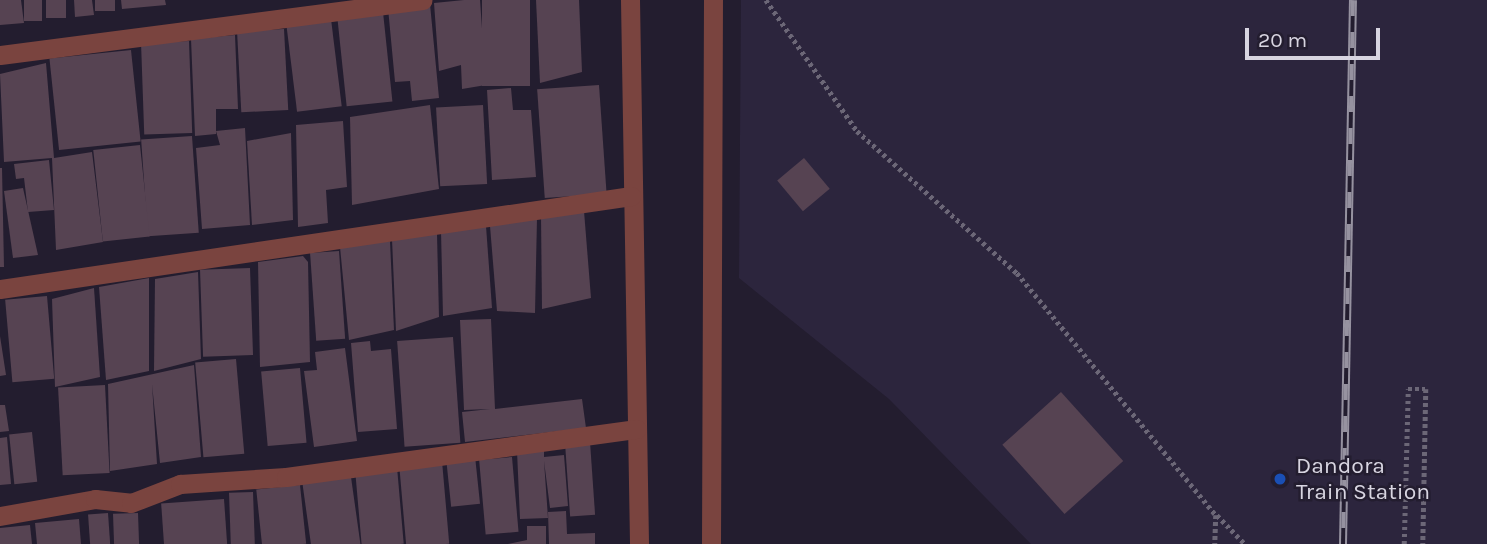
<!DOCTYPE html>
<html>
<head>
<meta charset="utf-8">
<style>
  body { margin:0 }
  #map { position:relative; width:1487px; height:544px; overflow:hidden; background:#231d2f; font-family:Karla,sans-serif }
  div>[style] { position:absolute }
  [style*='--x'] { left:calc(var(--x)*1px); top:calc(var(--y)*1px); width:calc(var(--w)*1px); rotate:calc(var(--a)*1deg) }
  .built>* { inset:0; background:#2c253d }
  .building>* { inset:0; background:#564352; transform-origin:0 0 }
  .path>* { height:4.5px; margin-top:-2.25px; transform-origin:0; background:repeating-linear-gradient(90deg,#6c6777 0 3.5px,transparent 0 7px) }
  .minor>* { height:19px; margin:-9.5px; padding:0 9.5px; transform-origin:9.5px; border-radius:9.5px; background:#7a443f }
  .rail>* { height:8px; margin-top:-4px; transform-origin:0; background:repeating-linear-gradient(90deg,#231d2f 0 16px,#9692a0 0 32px); box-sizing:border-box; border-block:2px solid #9692a0 }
  .dots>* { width:19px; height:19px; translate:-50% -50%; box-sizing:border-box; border:4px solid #231d2f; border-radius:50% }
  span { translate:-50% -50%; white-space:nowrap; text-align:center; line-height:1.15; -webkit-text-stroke:5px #231d2f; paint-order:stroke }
  .poi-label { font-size:23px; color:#d8d5e1 }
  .left { translate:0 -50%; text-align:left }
  .scale { position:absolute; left:1245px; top:28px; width:135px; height:32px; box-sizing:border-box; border:4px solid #d8d5e1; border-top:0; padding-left:9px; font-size:21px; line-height:24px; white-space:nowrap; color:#d8d5e1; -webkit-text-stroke:5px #231d2f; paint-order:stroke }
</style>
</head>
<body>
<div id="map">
  <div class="built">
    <i style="clip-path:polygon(741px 0,1487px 0,1487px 544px,1031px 544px,889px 399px,739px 278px)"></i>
  </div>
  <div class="building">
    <i style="clip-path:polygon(0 0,21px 0,24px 23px,0 25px)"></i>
    <i style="left:24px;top:0;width:18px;height:21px"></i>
    <i style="left:46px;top:0;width:20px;height:18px"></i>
    <i style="clip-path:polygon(74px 0,92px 0,94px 15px,75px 17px)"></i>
    <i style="left:95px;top:0;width:20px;height:11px"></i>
    <i style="clip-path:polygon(121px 0,165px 0,166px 5px,122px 9px)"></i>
    <i style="clip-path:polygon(464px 0,480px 0,486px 85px,462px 89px,461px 65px,439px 71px,434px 3px)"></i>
    <i style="left:482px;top:0;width:48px;height:86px"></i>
    <i style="clip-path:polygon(536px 0,579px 0,582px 72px,540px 83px)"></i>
    <i style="clip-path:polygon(430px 4px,439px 98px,412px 101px,410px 81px,395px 82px,388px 8px)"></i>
    <i style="left:383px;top:12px;width:90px;height:46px;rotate:84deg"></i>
    <i style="left:331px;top:19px;width:88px;height:45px;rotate:83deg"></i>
    <i style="left:284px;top:29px;width:81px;height:47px;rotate:87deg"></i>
    <i style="clip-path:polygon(235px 35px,238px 109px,216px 109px,216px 134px,195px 136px,191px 39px)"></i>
    <i style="left:189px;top:41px;width:92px;height:48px;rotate:88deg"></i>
    <i style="left:131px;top:50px;width:92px;height:82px;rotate:84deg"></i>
    <i style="clip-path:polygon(46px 63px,54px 158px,92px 152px,103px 242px,56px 250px,52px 158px,4px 162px,0 74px)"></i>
    <i style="left:599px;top:85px;width:109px;height:62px;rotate:86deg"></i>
    <i style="clip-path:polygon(511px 88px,513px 110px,531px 110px,536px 177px,492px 180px,487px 90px)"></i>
    <i style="clip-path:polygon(430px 105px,439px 189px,352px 205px,350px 117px)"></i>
    <i style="left:483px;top:105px;width:79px;height:47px;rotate:87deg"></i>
    <i style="clip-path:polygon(343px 121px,347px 187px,326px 190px,328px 223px,298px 227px,296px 125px)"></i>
    <i style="clip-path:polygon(245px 128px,250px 225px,202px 229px,196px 148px,220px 145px,216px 131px)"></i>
    <i style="clip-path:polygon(291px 133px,293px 220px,252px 225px,247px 141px)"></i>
    <i style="left:192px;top:136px;width:97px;height:51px;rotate:86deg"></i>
    <i style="left:140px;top:145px;width:92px;height:47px;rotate:84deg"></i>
    <i style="left:804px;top:158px;width:40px;height:35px;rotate:50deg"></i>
    <i style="clip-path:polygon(49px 160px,54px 210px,28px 212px,24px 178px,16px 179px,14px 164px)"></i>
    <i style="clip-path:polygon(0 168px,2px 168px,4px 267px,0 267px)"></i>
    <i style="clip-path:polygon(23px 188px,38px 255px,13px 258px,4px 191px)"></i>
    <i style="clip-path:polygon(584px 211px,591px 298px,542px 309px,541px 216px)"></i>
    <i style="clip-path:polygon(537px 218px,535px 313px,497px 311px,490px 226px)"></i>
    <i style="clip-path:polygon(486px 226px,492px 308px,443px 316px,441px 231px)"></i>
    <i style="clip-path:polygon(437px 234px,439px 317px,396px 331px,392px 239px)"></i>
    <i style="clip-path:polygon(390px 241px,394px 330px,349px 340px,340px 247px)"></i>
    <i style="left:339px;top:251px;width:88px;height:29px;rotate:86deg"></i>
    <i style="clip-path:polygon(303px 256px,308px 262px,310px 362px,260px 367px,258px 262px)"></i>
    <i style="left:250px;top:268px;width:87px;height:50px;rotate:88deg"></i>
    <i style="clip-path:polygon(198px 272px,201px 359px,154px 371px,155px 279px)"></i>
    <i style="clip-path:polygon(149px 278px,149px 371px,106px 380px,99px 287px)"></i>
    <i style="clip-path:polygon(94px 288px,100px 377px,55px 387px,52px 299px)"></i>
    <i style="left:47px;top:296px;width:83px;height:42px;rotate:85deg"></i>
    <i style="clip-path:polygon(491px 319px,495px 409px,582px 399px,586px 428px,465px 442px,462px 412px,490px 409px,464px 410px,460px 320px)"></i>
    <i style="clip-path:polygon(0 336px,6px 375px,0 376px)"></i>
    <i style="left:453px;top:337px;width:106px;height:56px;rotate:86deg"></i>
    <i style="clip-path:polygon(370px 341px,371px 351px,391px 349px,397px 429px,358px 432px,351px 343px)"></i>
    <i style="clip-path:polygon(345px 348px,357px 441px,314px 447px,304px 371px,317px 370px,315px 352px)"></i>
    <i style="left:236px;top:359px;width:95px;height:41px;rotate:85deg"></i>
    <i style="clip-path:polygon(194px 365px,201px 457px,160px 463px,152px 384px,157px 464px,110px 471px,108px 384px)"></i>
    <i style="left:300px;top:368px;width:75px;height:39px;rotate:85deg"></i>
    <i style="left:105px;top:385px;width:88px;height:47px;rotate:87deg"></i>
    <i style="left:1061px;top:392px;width:93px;height:79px;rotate:48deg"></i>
    <i style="clip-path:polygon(0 405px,5px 405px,9px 431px,0 432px)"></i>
    <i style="left:32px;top:432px;width:50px;height:23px;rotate:84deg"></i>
    <i style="clip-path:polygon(7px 437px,11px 484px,0 485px,0 438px)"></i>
    <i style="left:590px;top:442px;width:73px;height:25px;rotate:86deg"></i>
    <i style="clip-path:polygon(544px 449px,544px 457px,564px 455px,568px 506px,550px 508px,544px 461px,548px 518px,520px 519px,517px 451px)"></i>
    <i style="left:475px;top:456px;width:48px;height:29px;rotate:84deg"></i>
    <i style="left:512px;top:457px;width:75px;height:33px;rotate:85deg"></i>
    <i style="left:442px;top:461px;width:83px;height:43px;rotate:85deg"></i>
    <i style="left:397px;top:467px;width:77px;height:42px;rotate:85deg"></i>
    <i style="left:351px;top:477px;width:68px;height:49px;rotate:82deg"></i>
    <i style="left:300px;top:485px;width:59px;height:44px;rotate:84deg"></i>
    <i style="left:253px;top:492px;width:52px;height:24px;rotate:88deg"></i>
    <i style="left:224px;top:499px;width:45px;height:63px;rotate:86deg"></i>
    <i style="clip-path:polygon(566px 511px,567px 534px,595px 533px,595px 544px,549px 544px,548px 512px)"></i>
    <i style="left:108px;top:513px;width:31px;height:20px;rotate:86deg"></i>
    <i style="left:138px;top:513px;width:31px;height:25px;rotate:88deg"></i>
    <i style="clip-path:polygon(79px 519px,81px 544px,37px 544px,35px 523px)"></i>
    <i style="clip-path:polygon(30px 525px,32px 544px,0 544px,0 528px)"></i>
    <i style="clip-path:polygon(527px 526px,546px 526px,546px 544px,508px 544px,527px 540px)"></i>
  </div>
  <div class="path">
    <i style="--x:766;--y:0;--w:160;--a:55.2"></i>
    <i style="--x:857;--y:131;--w:214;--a:41.6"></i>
    <i style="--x:1017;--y:273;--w:313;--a:50.6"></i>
    <i style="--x:1216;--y:515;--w:29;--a:92"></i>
    <i style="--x:1217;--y:515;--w:40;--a:46"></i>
    <i style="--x:1404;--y:544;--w:155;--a:-88.5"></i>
    <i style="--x:1408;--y:389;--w:18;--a:0"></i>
    <i style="--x:1426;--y:389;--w:155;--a:91.1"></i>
  </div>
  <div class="minor">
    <i style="--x:630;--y:0;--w:544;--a:89.05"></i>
    <i style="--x:0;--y:55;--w:426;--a:-7.4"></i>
    <i style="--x:0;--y:289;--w:638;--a:-8.38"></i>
    <i style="--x:0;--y:516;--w:97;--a:-10.1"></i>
    <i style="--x:95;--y:499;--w:36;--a:6"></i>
    <i style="--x:131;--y:503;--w:53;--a:-21.2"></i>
    <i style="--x:180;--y:484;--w:106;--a:-3.8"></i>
    <i style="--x:286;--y:477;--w:354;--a:-7.8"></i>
    <i style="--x:711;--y:544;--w:544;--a:-89.79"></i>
  </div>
  <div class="rail">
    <i style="--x:1343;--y:544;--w:544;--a:-88.95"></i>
  </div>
  <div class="dots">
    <i style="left:1280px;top:479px;background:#1a4fb4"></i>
  </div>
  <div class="poi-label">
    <span class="left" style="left:1296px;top:479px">Dandora<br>Train Station</span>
  </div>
  <div class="scale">20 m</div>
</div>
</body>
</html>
